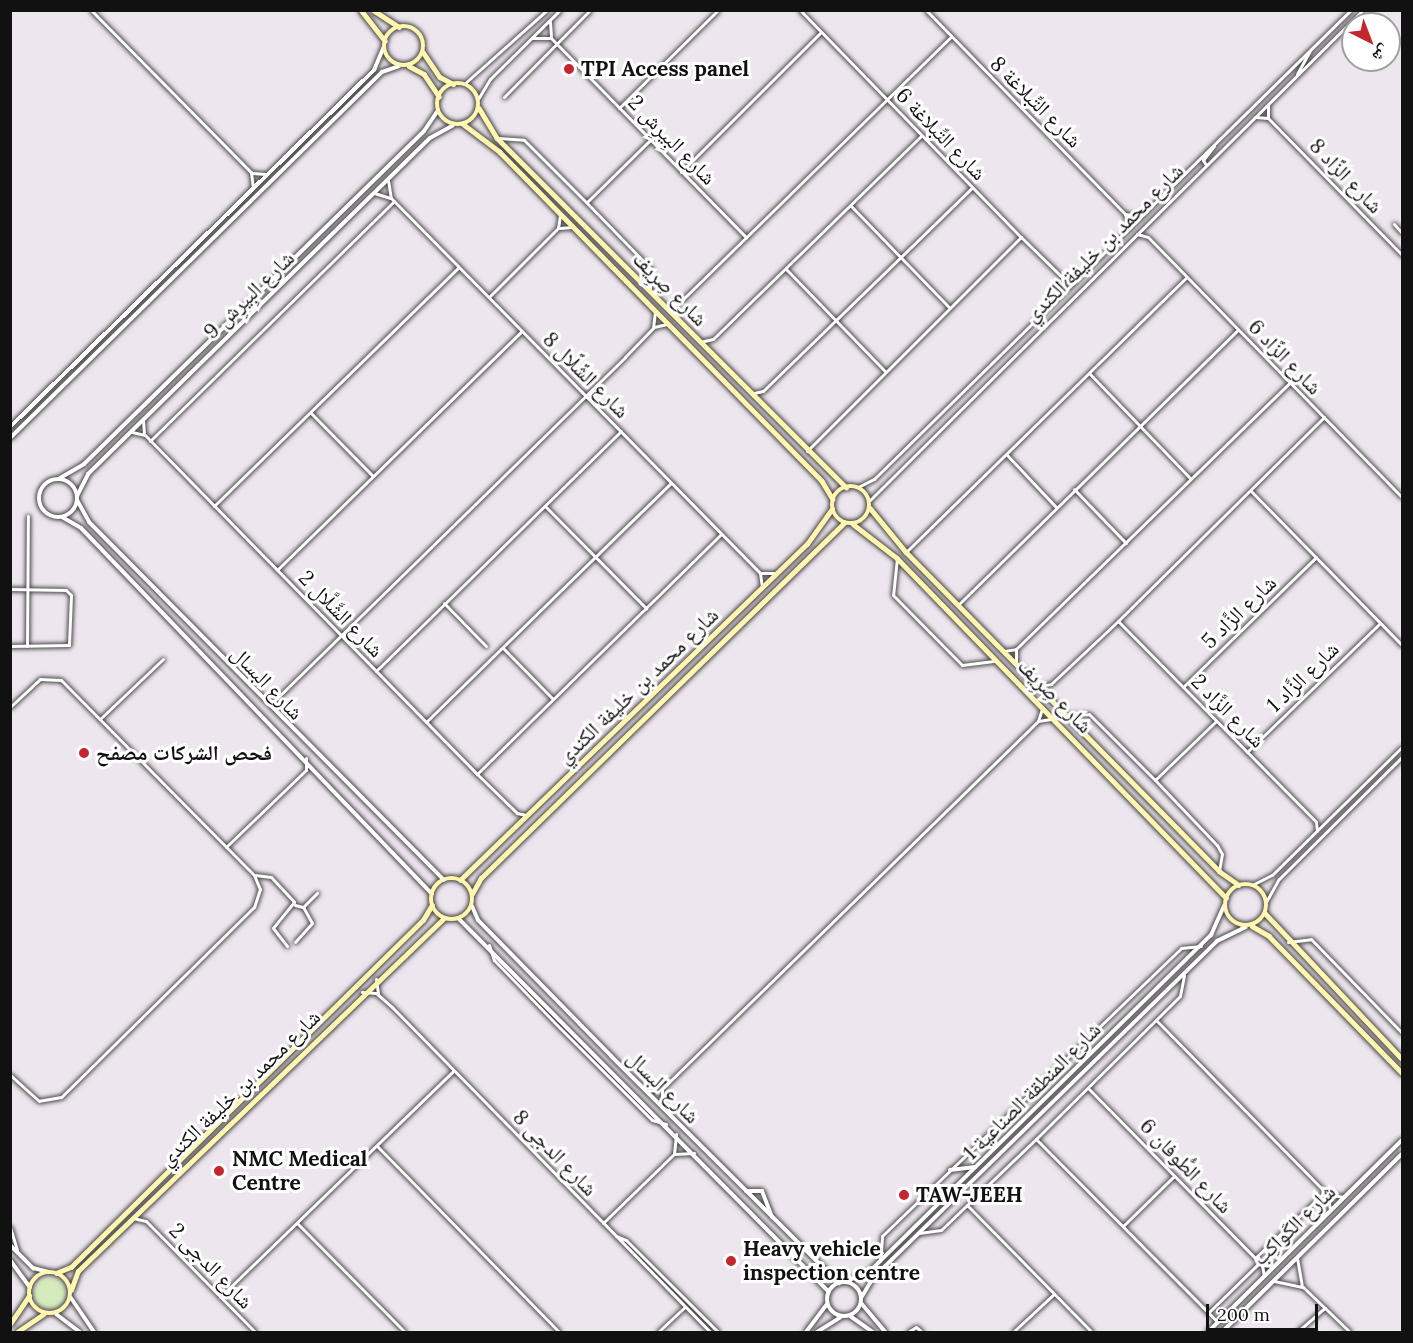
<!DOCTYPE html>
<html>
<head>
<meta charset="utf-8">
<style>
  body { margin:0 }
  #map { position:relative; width:1413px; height:1343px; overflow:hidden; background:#fffdf5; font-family:Lora,"Noto Naskh Arabic",serif }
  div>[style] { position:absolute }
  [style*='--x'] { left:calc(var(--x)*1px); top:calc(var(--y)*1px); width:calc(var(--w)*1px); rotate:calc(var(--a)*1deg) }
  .industrial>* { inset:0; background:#eee6ef }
  .green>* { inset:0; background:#d5ebbd }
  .round { border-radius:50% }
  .roads { filter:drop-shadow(0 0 2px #444) drop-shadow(0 0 2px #444) }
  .minor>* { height:3px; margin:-1.5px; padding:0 1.5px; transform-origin:1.5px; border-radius:1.5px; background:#fff }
  .tertiary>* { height:4px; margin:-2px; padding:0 2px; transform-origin:2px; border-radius:2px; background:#fff }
  .tertiary>.ring { margin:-2px; padding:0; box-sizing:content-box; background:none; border:4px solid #fff; border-radius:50% }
  .secondary>* { height:4.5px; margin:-2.25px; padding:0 2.25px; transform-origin:2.25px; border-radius:2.25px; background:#fff6b0 }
  .secondary>.ring { margin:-2.25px; padding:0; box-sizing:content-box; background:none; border:4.5px solid #fff6b0; border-radius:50% }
  .dots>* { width:16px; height:16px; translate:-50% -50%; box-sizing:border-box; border:3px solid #fff; border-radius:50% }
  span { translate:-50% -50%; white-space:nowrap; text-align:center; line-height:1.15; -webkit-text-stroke:6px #fff; paint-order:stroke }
  .poi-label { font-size:21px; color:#111; font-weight:700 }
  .left { translate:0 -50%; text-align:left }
  .street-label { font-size:21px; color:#111 }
  .frame { position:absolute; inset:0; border:12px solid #111; pointer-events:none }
  .north { position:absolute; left:1341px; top:12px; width:60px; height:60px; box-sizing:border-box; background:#fff; border:2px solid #a0a0a0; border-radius:50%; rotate:138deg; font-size:16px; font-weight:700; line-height:24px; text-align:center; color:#111 }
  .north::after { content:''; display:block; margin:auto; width:21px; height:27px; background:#c4262e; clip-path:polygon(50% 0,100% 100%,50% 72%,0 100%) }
  .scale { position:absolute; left:1206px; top:1304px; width:112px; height:27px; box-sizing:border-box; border:3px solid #111; border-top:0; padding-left:8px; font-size:18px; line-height:21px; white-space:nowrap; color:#111; -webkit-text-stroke:4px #fff; paint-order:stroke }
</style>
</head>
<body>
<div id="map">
  <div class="industrial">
    <i style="clip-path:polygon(evenodd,10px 11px,1402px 11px,1402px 1332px,11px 1332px,10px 11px,1353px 24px,1389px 24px,1389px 60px,1353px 60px,1353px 24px)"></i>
  </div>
  <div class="green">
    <i class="round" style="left:34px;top:1277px;width:32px;height:32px"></i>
  </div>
  <div class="roads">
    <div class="minor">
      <i style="--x:91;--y:10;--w:228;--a:45.4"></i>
      <i style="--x:251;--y:172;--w:16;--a:83"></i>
      <i style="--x:800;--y:10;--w:317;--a:45.8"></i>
      <i style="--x:1021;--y:237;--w:57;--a:44.3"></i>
      <i style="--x:1062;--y:277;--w:14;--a:8"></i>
      <i style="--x:926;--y:10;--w:285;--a:45.7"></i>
      <i style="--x:1125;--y:214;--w:15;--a:74"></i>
      <i style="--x:550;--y:22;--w:14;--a:86"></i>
      <i style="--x:532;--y:38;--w:19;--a:0"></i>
      <i style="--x:551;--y:38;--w:279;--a:45.6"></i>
      <i style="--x:1297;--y:74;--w:26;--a:-61"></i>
      <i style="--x:464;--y:84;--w:111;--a:-41.7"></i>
      <i style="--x:504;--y:97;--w:122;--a:-45.3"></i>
      <i style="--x:478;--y:99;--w:23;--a:-59"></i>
      <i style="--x:490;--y:79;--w:98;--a:-44.6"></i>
      <i style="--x:1268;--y:105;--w:13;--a:90"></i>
      <i style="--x:619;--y:108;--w:139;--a:-44.7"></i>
      <i style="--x:1255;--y:117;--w:13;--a:4"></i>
      <i style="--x:1268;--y:118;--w:192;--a:45.6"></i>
      <i style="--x:498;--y:138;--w:26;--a:4"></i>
      <i style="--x:524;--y:140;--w:88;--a:45"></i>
      <i style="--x:586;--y:202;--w:93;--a:45.9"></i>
      <i style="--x:651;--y:269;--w:21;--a:93"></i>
      <i style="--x:1206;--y:165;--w:6;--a:-121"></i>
      <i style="--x:1203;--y:160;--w:18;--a:-52"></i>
      <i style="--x:681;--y:172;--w:198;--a:-45"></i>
      <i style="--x:252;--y:173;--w:14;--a:4"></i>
      <i style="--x:388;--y:180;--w:18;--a:81"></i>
      <i style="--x:391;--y:198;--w:526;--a:45.46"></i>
      <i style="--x:760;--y:573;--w:14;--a:82"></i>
      <i style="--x:374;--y:193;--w:17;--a:17"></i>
      <i style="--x:587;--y:202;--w:88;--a:-44.5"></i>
      <i style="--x:851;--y:206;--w:142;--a:45.9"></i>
      <i style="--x:1125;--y:214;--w:16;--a:7"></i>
      <i style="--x:1394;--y:224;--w:12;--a:48"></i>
      <i style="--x:560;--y:228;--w:12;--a:-5"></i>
      <i style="--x:1137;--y:234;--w:11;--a:15"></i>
      <i style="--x:1148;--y:237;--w:363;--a:45.7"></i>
      <i style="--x:786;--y:269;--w:142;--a:45.9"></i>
      <i style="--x:1062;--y:277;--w:13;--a:81"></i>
      <i style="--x:489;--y:297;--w:98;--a:-45"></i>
      <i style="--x:558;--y:228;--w:13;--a:-81"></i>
      <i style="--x:666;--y:307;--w:12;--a:-14"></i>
      <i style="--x:678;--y:304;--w:382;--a:-44.4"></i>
      <i style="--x:654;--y:327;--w:13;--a:-13"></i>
      <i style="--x:700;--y:342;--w:13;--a:-13"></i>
      <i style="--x:713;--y:339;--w:291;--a:-44.3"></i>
      <i style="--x:1089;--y:373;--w:146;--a:46.1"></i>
      <i style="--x:754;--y:393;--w:9;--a:-13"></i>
      <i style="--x:763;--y:391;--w:291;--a:-44.2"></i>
      <i style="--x:311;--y:413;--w:87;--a:45.5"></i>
      <i style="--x:143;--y:420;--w:13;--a:86"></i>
      <i style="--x:132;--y:432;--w:13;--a:13"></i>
      <i style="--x:145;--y:435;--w:474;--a:45.6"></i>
      <i style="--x:477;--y:774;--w:56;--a:44.3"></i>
      <i style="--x:517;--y:813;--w:9;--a:13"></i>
      <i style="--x:150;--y:441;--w:342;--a:-44.5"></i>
      <i style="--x:807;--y:451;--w:303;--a:-45"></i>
      <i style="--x:1006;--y:454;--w:73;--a:46.7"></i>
      <i style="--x:858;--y:487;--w:18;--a:-27"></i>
      <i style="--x:874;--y:479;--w:669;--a:-44.52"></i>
      <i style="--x:1074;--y:489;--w:75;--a:46.1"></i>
      <i style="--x:1251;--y:491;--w:216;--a:45.6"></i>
      <i style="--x:870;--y:500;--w:695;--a:-44.83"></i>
      <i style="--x:214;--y:506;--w:342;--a:-44.3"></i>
      <i style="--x:545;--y:506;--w:144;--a:45.3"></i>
      <i style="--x:906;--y:552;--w:393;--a:-44.4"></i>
      <i style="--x:897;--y:558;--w:37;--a:96"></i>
      <i style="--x:893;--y:595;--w:98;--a:45.4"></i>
      <i style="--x:962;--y:665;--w:34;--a:-7"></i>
      <i style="--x:277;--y:570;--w:342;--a:-44.3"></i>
      <i style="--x:760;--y:573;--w:16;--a:0"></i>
      <i style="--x:10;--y:589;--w:56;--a:1"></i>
      <i style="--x:66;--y:590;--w:7;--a:45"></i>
      <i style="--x:71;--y:595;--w:50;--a:92.3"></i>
      <i style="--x:69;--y:645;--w:59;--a:179"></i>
      <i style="--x:444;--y:603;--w:60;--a:45.7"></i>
      <i style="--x:958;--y:605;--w:392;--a:-44.5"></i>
      <i style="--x:1118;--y:621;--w:282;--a:45.4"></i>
      <i style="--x:1316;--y:822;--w:9;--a:84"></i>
      <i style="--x:27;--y:646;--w:130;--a:-89.6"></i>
      <i style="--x:503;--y:648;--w:71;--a:45.6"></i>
      <i style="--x:1004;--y:651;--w:12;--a:-9"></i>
      <i style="--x:1016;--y:649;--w:382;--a:-44.2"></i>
      <i style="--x:1016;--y:662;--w:13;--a:-90"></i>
      <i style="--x:376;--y:671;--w:343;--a:-44.4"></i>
      <i style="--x:1039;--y:686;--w:12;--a:-9"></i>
      <i style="--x:1051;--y:684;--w:92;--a:-43.2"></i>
      <i style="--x:1118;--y:621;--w:290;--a:-44.7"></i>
      <i style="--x:1183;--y:687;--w:186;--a:-44.3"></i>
      <i style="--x:270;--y:705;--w:497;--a:-44.4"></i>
      <i style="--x:625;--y:357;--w:40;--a:-46"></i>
      <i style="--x:653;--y:328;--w:16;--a:-83"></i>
      <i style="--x:10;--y:707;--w:41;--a:-43"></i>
      <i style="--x:40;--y:679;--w:21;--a:3"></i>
      <i style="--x:61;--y:680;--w:274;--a:45.3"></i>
      <i style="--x:254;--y:875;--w:15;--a:67"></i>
      <i style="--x:260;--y:889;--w:19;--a:108"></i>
      <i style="--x:254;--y:907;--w:271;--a:135.4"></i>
      <i style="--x:61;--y:1097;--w:22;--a:170"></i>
      <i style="--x:39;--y:1101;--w:39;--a:-138"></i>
      <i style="--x:1066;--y:715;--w:23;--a:-2"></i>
      <i style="--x:1089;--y:714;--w:93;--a:45"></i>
      <i style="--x:1155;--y:780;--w:90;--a:46.4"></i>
      <i style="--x:1217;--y:845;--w:10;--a:61"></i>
      <i style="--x:1222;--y:854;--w:17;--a:100"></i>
      <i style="--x:100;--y:719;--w:87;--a:-43.6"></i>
      <i style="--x:1038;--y:721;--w:13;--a:-9"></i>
      <i style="--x:426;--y:722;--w:342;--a:-44.3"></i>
      <i style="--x:1247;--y:752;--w:185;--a:-44.1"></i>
      <i style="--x:477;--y:774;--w:342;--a:-44.5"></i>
      <i style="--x:1155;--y:780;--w:85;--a:-44"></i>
      <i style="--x:226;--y:847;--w:111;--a:-43.9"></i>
      <i style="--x:306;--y:770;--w:12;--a:-90"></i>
      <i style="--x:255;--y:875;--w:16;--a:7"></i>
      <i style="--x:271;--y:877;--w:34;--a:47"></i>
      <i style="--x:294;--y:902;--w:33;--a:129"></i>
      <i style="--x:273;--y:928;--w:23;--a:52"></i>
      <i style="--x:1252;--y:885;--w:22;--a:-27"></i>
      <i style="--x:1272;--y:875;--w:182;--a:-44.6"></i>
      <i style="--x:1266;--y:902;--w:26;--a:-61"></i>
      <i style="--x:1279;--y:879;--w:173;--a:-44.8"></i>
      <i style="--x:295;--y:905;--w:8;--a:14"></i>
      <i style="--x:303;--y:907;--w:20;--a:-45"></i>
      <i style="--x:295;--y:942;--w:25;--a:-48"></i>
      <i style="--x:312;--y:923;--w:18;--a:-119"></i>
      <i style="--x:1288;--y:942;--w:23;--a:-7"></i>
      <i style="--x:1311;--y:939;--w:131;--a:45.9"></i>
      <i style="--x:489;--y:945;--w:16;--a:72"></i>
      <i style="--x:494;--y:960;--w:95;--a:45.9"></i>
      <i style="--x:560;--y:1028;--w:130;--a:45"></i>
      <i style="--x:652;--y:1120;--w:15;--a:16"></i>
      <i style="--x:376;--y:979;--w:14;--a:82"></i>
      <i style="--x:362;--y:992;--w:14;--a:4"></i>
      <i style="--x:376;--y:993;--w:21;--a:41"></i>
      <i style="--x:392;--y:1007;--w:455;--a:45.6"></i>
      <i style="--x:1156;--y:1020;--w:244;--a:45.5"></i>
      <i style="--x:1327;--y:1194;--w:17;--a:10"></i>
      <i style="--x:1088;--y:1088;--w:248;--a:45.5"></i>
      <i style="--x:1262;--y:1265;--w:11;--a:80"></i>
      <i style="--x:647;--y:1091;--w:15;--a:-8"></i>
      <i style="--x:662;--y:1089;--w:526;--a:-44.38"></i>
      <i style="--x:1038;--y:721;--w:13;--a:-72"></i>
      <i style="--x:662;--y:1105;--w:16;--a:-90"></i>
      <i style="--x:1036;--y:1139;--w:258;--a:45.2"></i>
      <i style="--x:377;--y:1146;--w:260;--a:45.6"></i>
      <i style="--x:674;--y:1154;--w:20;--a:-84"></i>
      <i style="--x:1328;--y:1196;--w:14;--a:82"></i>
      <i style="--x:967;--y:1205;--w:178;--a:45.5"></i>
      <i style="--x:133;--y:1218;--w:13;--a:13"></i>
      <i style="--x:146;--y:1221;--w:156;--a:45.5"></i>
      <i style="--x:297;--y:1223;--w:153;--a:45.3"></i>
      <i style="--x:603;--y:1223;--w:99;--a:-44.2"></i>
      <i style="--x:674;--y:1154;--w:20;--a:-3"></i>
      <i style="--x:1123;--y:1226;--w:71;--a:-44.4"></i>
      <i style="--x:10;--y:1227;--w:24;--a:73"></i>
      <i style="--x:919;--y:1233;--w:22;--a:-8"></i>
      <i style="--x:941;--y:1230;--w:132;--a:-43.8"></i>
      <i style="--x:1036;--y:1139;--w:203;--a:-44.8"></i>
      <i style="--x:1180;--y:996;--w:21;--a:-79"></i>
      <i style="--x:616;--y:1236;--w:11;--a:22"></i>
      <i style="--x:626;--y:1240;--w:130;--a:45"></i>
      <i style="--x:1255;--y:1258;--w:96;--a:-43.3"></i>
      <i style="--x:1297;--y:1258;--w:27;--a:80"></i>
      <i style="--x:880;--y:1261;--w:25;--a:-85"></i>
      <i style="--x:882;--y:1236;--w:415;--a:-43.9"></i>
      <i style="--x:1181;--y:948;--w:20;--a:-6"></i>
      <i style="--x:1262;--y:1265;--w:12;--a:5"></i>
      <i style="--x:1274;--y:1281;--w:30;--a:12"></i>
      <i style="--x:1303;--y:1287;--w:65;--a:43.8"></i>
      <i style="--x:220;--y:1297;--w:325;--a:-44.1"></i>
      <i style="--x:1208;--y:1313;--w:71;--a:-44.4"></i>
      <i style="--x:658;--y:1332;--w:37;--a:-43"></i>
      <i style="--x:908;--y:1332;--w:9;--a:-32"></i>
      <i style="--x:916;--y:1327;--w:8;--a:40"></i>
      <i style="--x:1013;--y:1332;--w:56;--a:-42.8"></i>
      <i style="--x:1297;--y:1332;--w:37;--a:-41"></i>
    </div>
    <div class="tertiary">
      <i style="--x:10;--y:427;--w:510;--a:-44.44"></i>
      <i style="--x:374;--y:70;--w:26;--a:-67"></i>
      <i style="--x:10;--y:438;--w:522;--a:-44.53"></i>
      <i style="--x:382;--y:72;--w:18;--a:-19"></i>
      <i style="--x:60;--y:478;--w:28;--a:-30"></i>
      <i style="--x:84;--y:464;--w:476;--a:-44.4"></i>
      <i style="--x:424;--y:131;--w:25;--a:-56"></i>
      <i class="ring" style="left:39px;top:479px;width:34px;height:34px"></i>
      <i style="--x:77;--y:496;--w:25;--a:-63"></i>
      <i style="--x:88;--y:474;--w:479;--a:-44.5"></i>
      <i style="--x:430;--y:138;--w:26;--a:-29"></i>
      <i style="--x:77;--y:500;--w:25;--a:61"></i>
      <i style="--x:89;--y:522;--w:504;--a:45.24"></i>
      <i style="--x:62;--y:517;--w:22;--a:30"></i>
      <i style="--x:81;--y:528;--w:507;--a:46.2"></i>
      <i style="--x:472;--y:906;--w:15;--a:67"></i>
      <i style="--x:478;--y:920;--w:190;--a:45.6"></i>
      <i style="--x:611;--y:1056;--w:322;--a:44.9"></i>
      <i style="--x:459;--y:919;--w:525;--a:45.23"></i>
      <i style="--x:950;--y:1170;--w:25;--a:-7"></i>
      <i style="--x:746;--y:1191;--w:16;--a:0"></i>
      <i style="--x:762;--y:1191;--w:28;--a:69"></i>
      <i style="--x:10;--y:1245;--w:33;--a:45"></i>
      <i style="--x:33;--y:1268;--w:16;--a:14"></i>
      <i style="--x:10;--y:1260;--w:34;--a:54"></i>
      <i style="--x:844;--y:1282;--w:26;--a:-21"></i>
      <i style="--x:868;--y:1273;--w:482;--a:-44.6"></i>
      <i style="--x:1211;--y:935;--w:32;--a:-66"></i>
      <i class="ring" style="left:827px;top:1282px;width:30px;height:30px"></i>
      <i style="--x:71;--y:1298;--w:41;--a:55.9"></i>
      <i style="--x:861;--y:1298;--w:23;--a:-59"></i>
      <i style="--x:873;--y:1278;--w:482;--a:-44.4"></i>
      <i style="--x:1217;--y:941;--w:32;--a:-26"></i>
      <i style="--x:861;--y:1303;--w:38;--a:50"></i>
      <i style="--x:56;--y:1314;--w:30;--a:37"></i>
      <i style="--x:850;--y:1316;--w:28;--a:35"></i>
      <i style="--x:806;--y:1332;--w:35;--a:-53"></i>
      <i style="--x:817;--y:1332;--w:28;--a:-32"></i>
      <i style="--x:1208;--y:1332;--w:273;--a:-44.7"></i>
      <i style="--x:1222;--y:1332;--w:253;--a:-44.7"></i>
    </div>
    <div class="secondary">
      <i style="--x:361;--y:10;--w:39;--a:52"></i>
      <i style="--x:373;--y:10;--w:31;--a:33"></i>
      <i class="ring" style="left:384px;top:26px;width:35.5px;height:35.5px"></i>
      <i style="--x:423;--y:52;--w:30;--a:56"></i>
      <i style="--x:440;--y:77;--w:15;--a:28"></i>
      <i style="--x:409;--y:66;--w:17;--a:28"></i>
      <i style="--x:424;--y:74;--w:27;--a:56"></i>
      <i class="ring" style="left:437px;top:83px;width:37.5px;height:37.5px"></i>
      <i style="--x:479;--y:108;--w:35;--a:59"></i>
      <i style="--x:497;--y:138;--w:494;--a:45"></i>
      <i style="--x:463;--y:124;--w:46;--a:37.1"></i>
      <i style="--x:500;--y:152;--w:460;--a:45.6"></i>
      <i style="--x:822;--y:481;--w:21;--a:59"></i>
      <i class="ring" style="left:832px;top:486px;width:33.5px;height:33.5px"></i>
      <i style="--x:870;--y:508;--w:57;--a:50.7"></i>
      <i style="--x:906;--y:552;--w:447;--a:45.5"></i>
      <i style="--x:1219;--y:871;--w:24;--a:35"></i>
      <i style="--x:853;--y:524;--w:56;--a:37.7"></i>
      <i style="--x:897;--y:558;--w:473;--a:45.9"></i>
      <i class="ring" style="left:431px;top:878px;width:37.5px;height:37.5px"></i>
      <i style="--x:460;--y:880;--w:483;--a:-44.1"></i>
      <i style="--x:807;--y:544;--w:43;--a:-54.5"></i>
      <i class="ring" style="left:1225px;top:884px;width:37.5px;height:37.5px"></i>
      <i style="--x:472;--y:894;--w:18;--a:-61"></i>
      <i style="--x:481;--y:878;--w:508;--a:-44.36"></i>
      <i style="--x:1265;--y:913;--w:200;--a:46.8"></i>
      <i style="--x:1252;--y:926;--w:20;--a:30"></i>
      <i style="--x:1269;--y:936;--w:191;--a:45.8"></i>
      <i class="ring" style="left:29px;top:1272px;width:37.5px;height:37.5px"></i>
      <i style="--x:56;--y:1273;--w:16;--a:-22"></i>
      <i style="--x:71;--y:1267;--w:494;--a:-44.6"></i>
      <i style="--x:423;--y:920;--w:17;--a:-59"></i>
      <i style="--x:71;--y:1290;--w:20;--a:-70"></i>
      <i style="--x:78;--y:1271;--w:508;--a:-43.96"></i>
      <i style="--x:10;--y:1324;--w:34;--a:-56"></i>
      <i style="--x:17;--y:1332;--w:32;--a:-34"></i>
    </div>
  </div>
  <div class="dots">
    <i style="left:569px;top:69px;background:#c4262e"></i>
    <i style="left:84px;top:753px;background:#c4262e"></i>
    <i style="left:219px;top:1171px;background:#c4262e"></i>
    <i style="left:904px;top:1195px;background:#c4262e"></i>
    <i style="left:731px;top:1261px;background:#c4262e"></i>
  </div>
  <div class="poi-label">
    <span class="left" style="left:581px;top:69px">TPI Access panel</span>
    <span class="left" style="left:96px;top:753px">فحص الشركات مصفح</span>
    <span class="left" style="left:232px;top:1171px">NMC Medical<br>Centre</span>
    <span class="left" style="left:916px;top:1195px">TAW-JEEH</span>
    <span class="left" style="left:743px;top:1261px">Heavy vehicle<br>inspection centre</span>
  </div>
  <div class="street-label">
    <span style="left:1036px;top:102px;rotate:45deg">شارع التِّبلاغة 8</span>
    <span style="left:941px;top:134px;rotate:46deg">شارع التِّبلاغة 6</span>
    <span style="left:672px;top:140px;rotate:46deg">شارع البِيرِش 2</span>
    <span style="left:1346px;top:176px;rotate:46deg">شارع الزَّاد 8</span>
    <span style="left:1104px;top:243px;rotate:-45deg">شارع محمد بن خليفة الكندي</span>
    <span style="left:670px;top:289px;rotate:45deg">شارع صِرِيف</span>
    <span style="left:249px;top:295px;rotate:-44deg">شارع البِيرِش 9</span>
    <span style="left:1285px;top:357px;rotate:46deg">شارع الزَّاد 6</span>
    <span style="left:586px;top:375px;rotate:45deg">شارع الشَّلَّال 8</span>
    <span style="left:1239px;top:612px;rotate:-44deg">شارع الزَّاد 5</span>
    <span style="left:341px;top:614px;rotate:46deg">شارع الشَّلَّال 2</span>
    <span style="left:1303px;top:677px;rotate:-44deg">شارع الزَّاد 1</span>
    <span style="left:267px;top:683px;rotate:46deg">شارع البسال</span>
    <span style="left:638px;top:686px;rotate:-44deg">شارع محمد بن خليفة الكندي</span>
    <span style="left:1055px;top:696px;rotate:45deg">شارع صِرِيف</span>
    <span style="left:1228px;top:711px;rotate:45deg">شارع الزَّاد 2</span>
    <span style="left:663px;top:1087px;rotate:45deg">شارع البسال</span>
    <span style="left:240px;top:1088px;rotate:-44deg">شارع محمد بن خليفة الكندي</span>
    <span style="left:1032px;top:1091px;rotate:-45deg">شارع المنطقة الصناعية 1</span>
    <span style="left:555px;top:1153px;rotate:46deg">شارع الدجى 8</span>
    <span style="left:1186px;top:1166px;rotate:46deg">شارع الطُّوفان 6</span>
    <span style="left:1294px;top:1225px;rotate:-44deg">شارع الكَواكِب</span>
    <span style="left:211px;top:1266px;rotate:46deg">شارع الدجى 2</span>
  </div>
  <div class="frame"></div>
  <div class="north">ش</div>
  <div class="scale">200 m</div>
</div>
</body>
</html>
